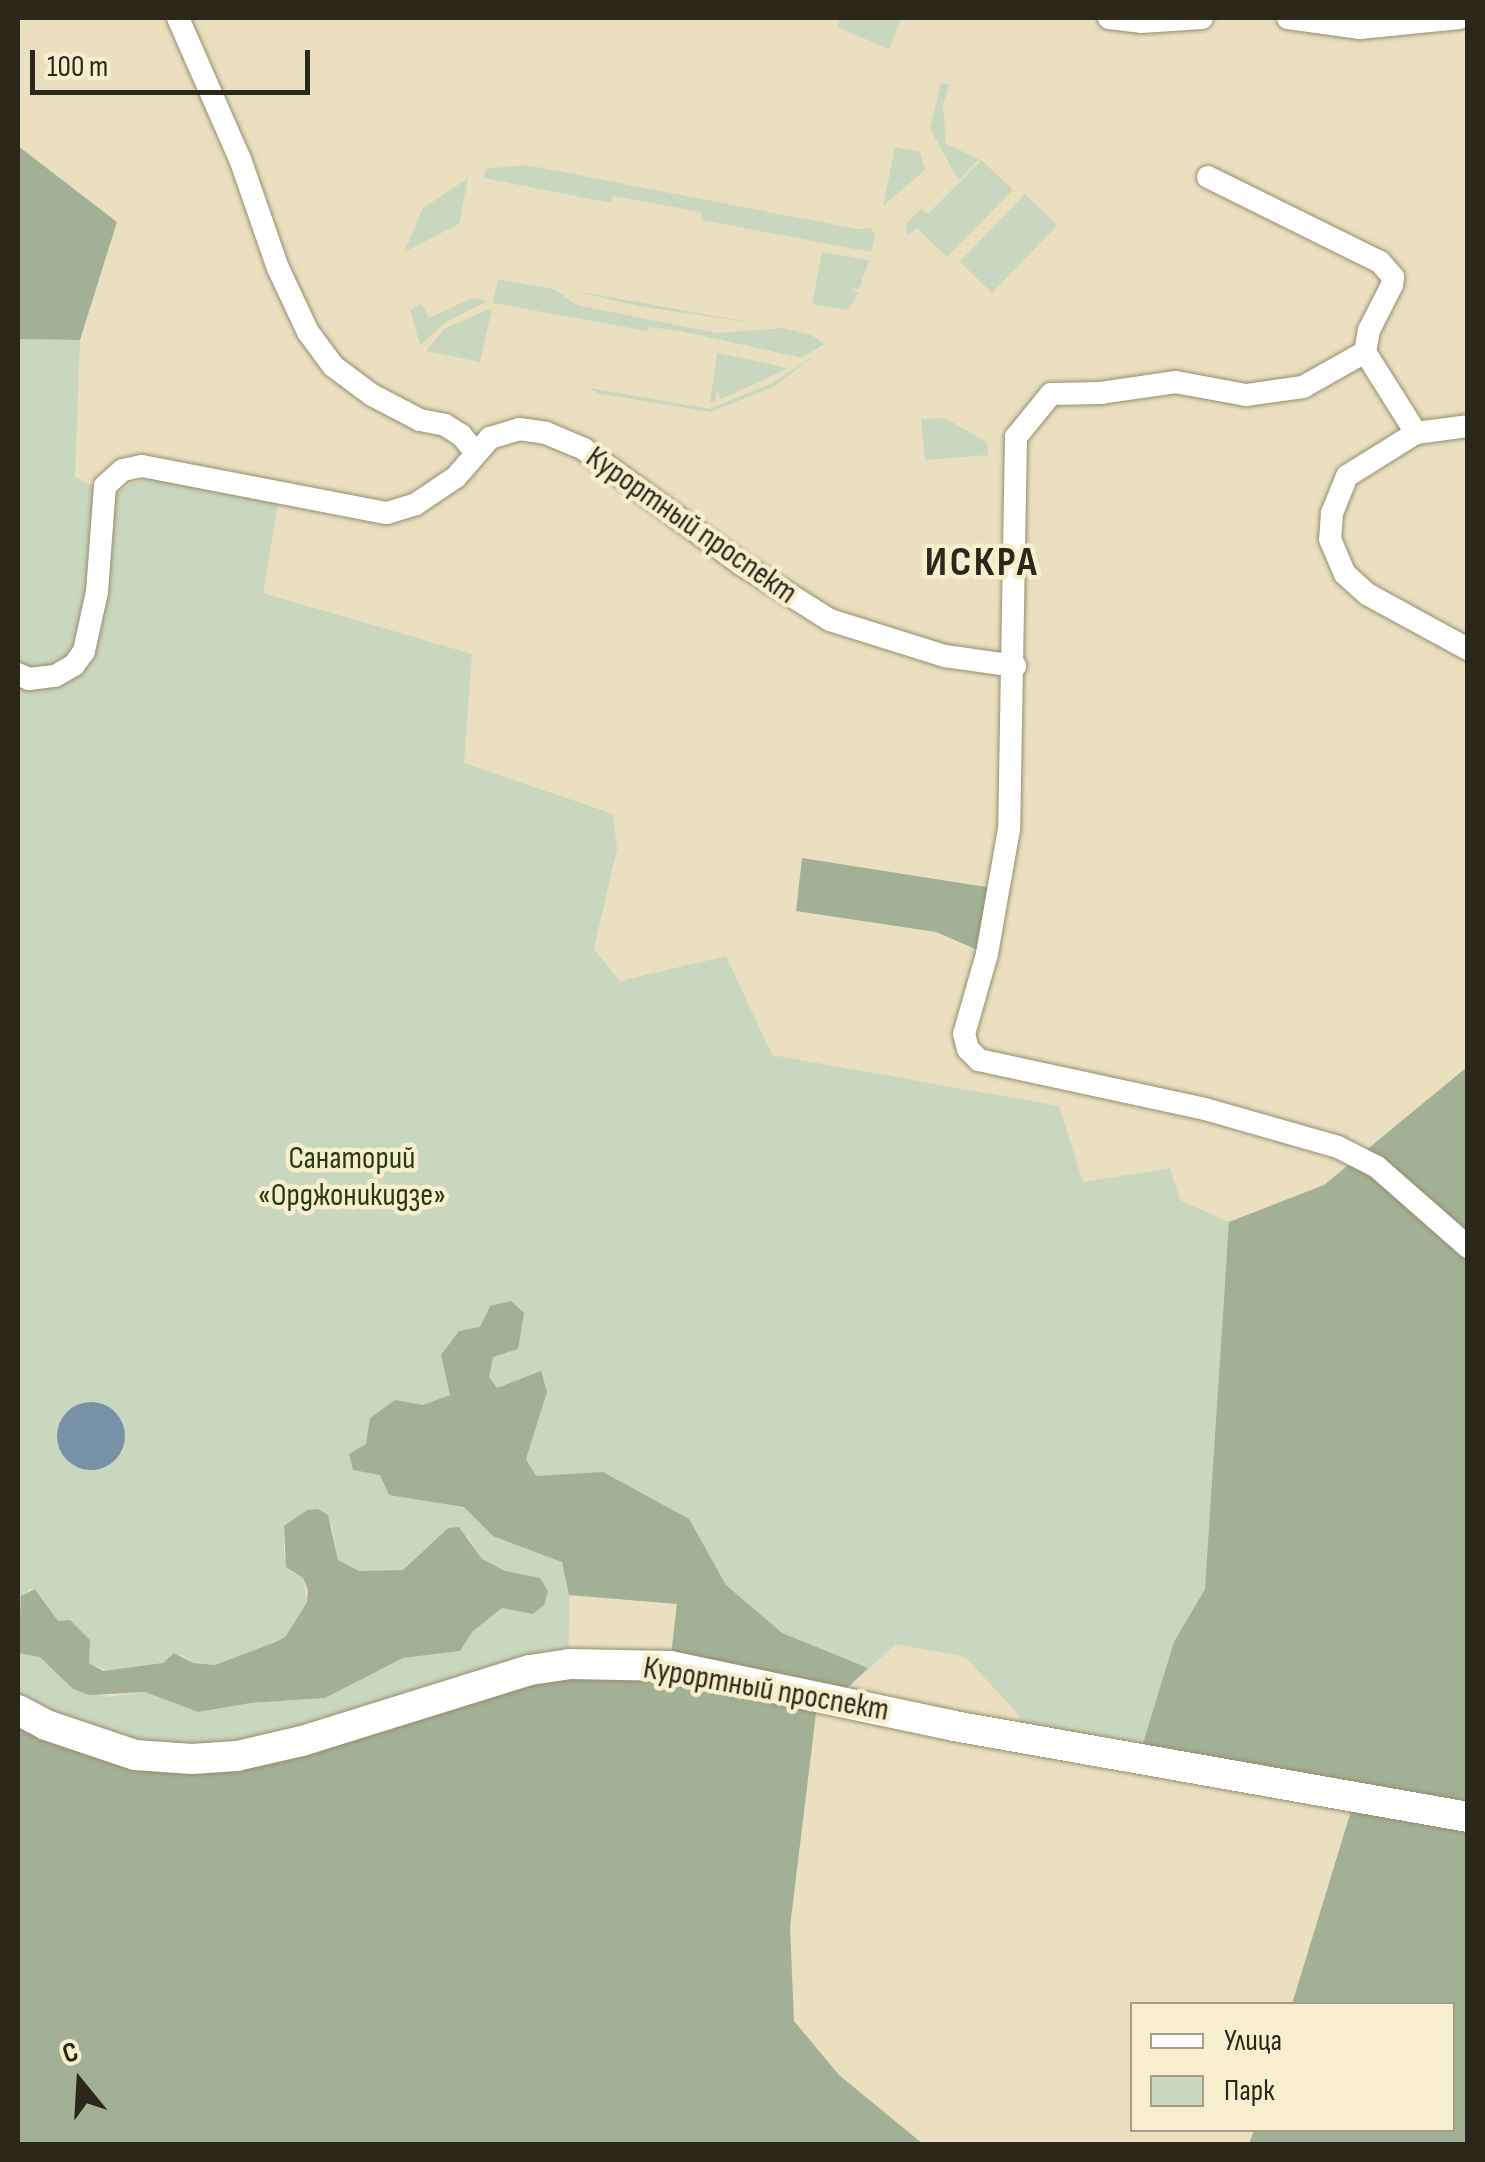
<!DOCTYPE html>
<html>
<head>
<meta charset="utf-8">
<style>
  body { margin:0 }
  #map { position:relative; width:1485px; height:2162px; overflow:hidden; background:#eae0c0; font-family:"Sofia Sans Condensed",sans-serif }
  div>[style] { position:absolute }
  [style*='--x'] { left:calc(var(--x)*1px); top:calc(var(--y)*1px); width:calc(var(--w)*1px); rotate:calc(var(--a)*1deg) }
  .green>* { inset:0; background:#c9d7be; transform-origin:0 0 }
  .forest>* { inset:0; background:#a2b195 }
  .water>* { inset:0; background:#7792a6 }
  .round { border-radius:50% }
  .roads { filter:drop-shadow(0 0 2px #968d6f) drop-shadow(0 0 2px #968d6f) }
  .minor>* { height:22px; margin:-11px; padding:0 11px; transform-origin:11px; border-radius:11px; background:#fff }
  .major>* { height:30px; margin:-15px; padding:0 15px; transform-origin:15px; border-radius:15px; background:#fff }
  span { translate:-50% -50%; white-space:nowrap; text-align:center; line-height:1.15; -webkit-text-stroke:9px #f7eecd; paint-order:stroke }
  .street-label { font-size:32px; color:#2b271b }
  .park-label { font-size:32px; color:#273b0f }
  .district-label { font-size:42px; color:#2b271b; font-weight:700; letter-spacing:2.5px }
  .frame { position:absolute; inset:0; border:20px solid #2b271b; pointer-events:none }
  .legend { position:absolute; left:1130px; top:2002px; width:325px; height:130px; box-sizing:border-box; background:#f7eecd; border:2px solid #a59e86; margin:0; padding:12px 18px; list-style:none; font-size:30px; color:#2b271b }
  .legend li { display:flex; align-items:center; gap:20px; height:50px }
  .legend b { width:50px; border:2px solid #a59e86 }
  .north { position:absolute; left:30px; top:2032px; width:100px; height:100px; -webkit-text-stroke:8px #f7eecd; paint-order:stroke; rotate:342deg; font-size:28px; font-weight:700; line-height:40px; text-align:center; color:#2b271b }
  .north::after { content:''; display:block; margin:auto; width:35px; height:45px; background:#2b271b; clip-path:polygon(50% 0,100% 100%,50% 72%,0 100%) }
  .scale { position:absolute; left:30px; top:50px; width:280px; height:45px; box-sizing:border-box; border:5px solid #2b271b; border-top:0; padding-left:12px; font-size:30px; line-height:35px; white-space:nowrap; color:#2b271b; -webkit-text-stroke:8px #f7eecd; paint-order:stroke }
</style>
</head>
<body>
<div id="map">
  <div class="green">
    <i style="clip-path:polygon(841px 18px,902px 18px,889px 49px,837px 27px)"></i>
    <i style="clip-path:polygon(941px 83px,949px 85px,943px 105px,946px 144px,979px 159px,959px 181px,930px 129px)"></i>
    <i style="clip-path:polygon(895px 147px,920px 152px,925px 170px,883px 206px)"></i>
    <i style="clip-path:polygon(981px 160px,1013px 190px,947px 257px,917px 228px,908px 235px,906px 224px,921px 209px,928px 214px)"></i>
    <i style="clip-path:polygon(526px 165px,857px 229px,870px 228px,875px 235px,871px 252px,701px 220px,701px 212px,613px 196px,611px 203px,484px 178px,485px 169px)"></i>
    <i style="clip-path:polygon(468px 178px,459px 224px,404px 252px,423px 208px)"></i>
    <i style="left:1025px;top:194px;width:45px;height:94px;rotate:44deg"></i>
    <i style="clip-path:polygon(822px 252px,869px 260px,859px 289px,852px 288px,858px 293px,849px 310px,812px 304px)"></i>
    <i style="clip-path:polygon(498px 279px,554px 289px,577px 305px,717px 333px,783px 328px,811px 335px,824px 344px,802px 358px,680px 331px,649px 327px,647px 331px,493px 303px)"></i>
    <i style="clip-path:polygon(565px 289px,759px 324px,638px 306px)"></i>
    <i style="clip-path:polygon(472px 298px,487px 301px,446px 322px,420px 345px,410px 310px,422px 304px,429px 318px)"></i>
    <i style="clip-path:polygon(492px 308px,480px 362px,426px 351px,444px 329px)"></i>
    <i style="clip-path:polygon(18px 339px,80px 340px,75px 477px,114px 496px,130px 484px,173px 473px,279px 496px,263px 593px,472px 654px,464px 763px,613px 814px,617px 849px,594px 949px,620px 981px,726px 956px,772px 1055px,1059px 1106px,1083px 1182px,1170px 1168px,1180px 1200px,1229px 1222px,1273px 1220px,1467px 1815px,1017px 1729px,1020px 1716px,965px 1657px,896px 1644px,843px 1692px,670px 1664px,677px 1604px,570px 1595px,568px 1659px,297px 1736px,140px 1750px,18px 1709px,18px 1653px,40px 1657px,107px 1697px,145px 1692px,198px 1712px,251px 1703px,325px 1698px,403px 1658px,460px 1651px,472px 1632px,502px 1608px,533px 1614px,540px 1579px,505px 1571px,481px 1559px,469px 1537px,448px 1528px,403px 1570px,359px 1571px,338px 1560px,332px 1525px,307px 1510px,284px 1526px,284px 1554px,292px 1572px,303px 1578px,307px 1602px,286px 1636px,278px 1641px,215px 1665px,193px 1663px,181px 1654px,163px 1663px,111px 1672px,89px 1663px,87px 1647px,58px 1621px,36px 1589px,29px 1589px,21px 1607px,22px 1622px,18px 1627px)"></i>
    <i style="clip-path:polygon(717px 353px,789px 368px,721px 399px,717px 391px,715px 402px,710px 402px)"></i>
    <i style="clip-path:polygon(814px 356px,773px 387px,710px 412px,597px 393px,590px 388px,710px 409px,772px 383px)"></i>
    <i style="clip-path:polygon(945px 418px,987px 442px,988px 455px,925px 460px,921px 419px)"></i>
  </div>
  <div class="forest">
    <i style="clip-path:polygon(18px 146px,117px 222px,80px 340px,18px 339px)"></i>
    <i style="clip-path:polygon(802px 858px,999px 889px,987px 954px,936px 932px,796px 911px)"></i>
    <i style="clip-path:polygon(1467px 1067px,1467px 2144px,1249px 2144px,1254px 2130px,1452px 2130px,1452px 2004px,1292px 2004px,1355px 1798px,1140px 1753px,1174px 1642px,1205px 1589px,1229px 1222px,1324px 1185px)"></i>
    <i style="clip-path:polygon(511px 1301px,524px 1313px,518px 1349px,493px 1357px,489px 1377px,497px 1388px,541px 1371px,547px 1392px,526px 1459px,536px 1476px,603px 1472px,689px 1519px,726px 1585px,782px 1633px,868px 1668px,843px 1692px,818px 1697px,790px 1927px,794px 2021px,839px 2075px,923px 2144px,18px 2144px,18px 1709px,140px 1750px,297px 1736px,468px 1682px,670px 1664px,677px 1604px,569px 1595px,562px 1562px,493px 1536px,464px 1507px,389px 1495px,380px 1475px,353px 1470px,349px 1454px,366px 1444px,370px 1418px,395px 1400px,423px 1405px,450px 1395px,441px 1355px,459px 1331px,480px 1327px,490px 1306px)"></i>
    <i style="clip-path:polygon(318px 1509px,328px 1515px,338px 1560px,359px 1571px,403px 1570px,448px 1528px,459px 1527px,482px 1559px,505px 1571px,540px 1578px,548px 1591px,544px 1605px,533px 1614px,502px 1608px,472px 1632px,460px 1651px,403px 1658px,325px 1698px,251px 1703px,198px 1712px,145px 1692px,89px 1695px,73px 1689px,40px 1657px,18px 1653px,21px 1596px,35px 1589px,58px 1621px,70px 1620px,90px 1640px,89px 1663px,103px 1671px,163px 1663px,174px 1653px,193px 1663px,215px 1665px,278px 1641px,286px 1636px,307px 1602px,308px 1590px,303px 1578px,286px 1567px,284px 1526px,307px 1510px)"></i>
  </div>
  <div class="water">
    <i class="round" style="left:57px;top:1402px;width:68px;height:68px"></i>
  </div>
  <div class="roads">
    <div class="minor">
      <i style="--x:178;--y:18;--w:154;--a:66.3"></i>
      <i style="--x:240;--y:159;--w:115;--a:70.8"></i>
      <i style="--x:278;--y:268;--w:71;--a:64.9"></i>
      <i style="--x:308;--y:332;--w:42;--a:53.7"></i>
      <i style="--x:333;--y:366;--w:49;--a:36.6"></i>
      <i style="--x:372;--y:395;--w:54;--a:27.5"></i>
      <i style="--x:420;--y:420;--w:25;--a:11"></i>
      <i style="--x:445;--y:425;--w:19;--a:32"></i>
      <i style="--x:461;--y:435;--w:23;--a:50"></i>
      <i style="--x:1109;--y:18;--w:32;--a:7"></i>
      <i style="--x:1141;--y:22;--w:61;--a:-3.8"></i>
      <i style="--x:1288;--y:18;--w:73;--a:7.9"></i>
      <i style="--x:1360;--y:28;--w:100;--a:-5.7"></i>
      <i style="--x:1208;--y:177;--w:192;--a:26.3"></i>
      <i style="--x:1380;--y:262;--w:20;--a:49"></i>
      <i style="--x:1393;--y:277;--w:8;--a:97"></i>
      <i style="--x:1392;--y:285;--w:51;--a:117.1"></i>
      <i style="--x:1369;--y:330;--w:22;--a:100"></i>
      <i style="--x:1365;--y:352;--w:71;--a:150.6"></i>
      <i style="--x:1303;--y:387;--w:58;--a:172"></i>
      <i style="--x:1246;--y:395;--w:71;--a:-169.5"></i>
      <i style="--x:1176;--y:382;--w:76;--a:171.7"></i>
      <i style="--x:1101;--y:393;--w:50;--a:178.9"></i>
      <i style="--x:1051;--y:394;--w:55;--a:129.1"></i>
      <i style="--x:1016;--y:437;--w:392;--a:91"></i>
      <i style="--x:1009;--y:829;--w:127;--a:100"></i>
      <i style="--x:987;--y:954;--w:83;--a:106"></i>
      <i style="--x:964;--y:1034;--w:16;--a:75"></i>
      <i style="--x:968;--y:1049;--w:16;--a:45"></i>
      <i style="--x:979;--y:1060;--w:231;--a:12.2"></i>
      <i style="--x:1205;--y:1109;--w:138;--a:15.9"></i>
      <i style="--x:1338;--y:1147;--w:44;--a:27.1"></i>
      <i style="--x:1377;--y:1167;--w:121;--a:41.3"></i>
      <i style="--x:1365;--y:352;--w:96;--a:57.8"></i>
      <i style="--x:1416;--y:433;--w:52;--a:-7.7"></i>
      <i style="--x:1416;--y:433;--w:81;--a:148.1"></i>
      <i style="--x:1347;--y:476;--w:40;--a:112"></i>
      <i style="--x:1332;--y:513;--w:26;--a:94"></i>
      <i style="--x:1330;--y:539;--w:38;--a:67"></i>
      <i style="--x:1345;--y:574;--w:30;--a:42"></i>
      <i style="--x:1367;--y:594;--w:115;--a:28.6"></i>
      <i style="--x:18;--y:674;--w:12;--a:24"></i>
      <i style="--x:29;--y:679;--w:26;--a:-7"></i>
      <i style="--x:55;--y:676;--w:22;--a:-30"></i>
      <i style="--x:74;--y:665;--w:17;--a:-54"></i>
      <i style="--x:84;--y:651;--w:60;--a:-77.6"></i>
      <i style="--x:97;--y:592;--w:106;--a:-85.7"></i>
      <i style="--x:105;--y:486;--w:24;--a:-42"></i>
      <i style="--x:123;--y:470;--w:19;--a:-12"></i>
      <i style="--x:142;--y:466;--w:249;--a:10.9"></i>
      <i style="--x:387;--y:513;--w:30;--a:-17"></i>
      <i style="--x:416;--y:504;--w:48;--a:-34"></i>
      <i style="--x:456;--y:477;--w:52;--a:-48.9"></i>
      <i style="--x:490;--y:438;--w:30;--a:-17"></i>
      <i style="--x:519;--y:429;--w:27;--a:8"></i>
      <i style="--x:546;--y:433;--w:41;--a:22.8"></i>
      <i style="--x:584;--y:449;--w:195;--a:36.2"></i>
      <i style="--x:741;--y:564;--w:105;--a:32.2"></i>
      <i style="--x:830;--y:620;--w:121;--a:17.4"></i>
      <i style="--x:945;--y:656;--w:71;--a:8.1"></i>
    </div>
    <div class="major">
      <i style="--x:18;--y:1710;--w:32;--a:28"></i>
      <i style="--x:46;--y:1725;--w:94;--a:18.6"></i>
      <i style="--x:135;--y:1755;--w:57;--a:4"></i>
      <i style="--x:192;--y:1759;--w:45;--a:-3.8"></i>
      <i style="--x:237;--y:1756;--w:67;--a:-13"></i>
      <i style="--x:302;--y:1741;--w:239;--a:-17.3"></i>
      <i style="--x:530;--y:1670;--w:40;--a:-8.5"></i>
      <i style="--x:570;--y:1664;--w:100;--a:1.1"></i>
      <i style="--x:670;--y:1666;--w:290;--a:11.9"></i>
      <i style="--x:954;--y:1726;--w:522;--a:10.04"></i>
    </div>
  </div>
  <div class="street-label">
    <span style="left:691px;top:526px;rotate:35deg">Курортный проспект</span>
    <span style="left:766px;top:1690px;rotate:10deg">Курортный проспект</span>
  </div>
  <div class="park-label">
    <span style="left:352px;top:1178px">Санаторий<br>«Орджоникидзе»</span>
  </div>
  <div class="district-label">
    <span style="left:982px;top:563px">ИСКРА</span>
  </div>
  <div class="frame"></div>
  <ul class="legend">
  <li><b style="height:12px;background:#fff"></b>Улица</li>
  <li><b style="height:28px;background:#c9d7be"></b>Парк</li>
  </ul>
  <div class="north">С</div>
  <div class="scale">100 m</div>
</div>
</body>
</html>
